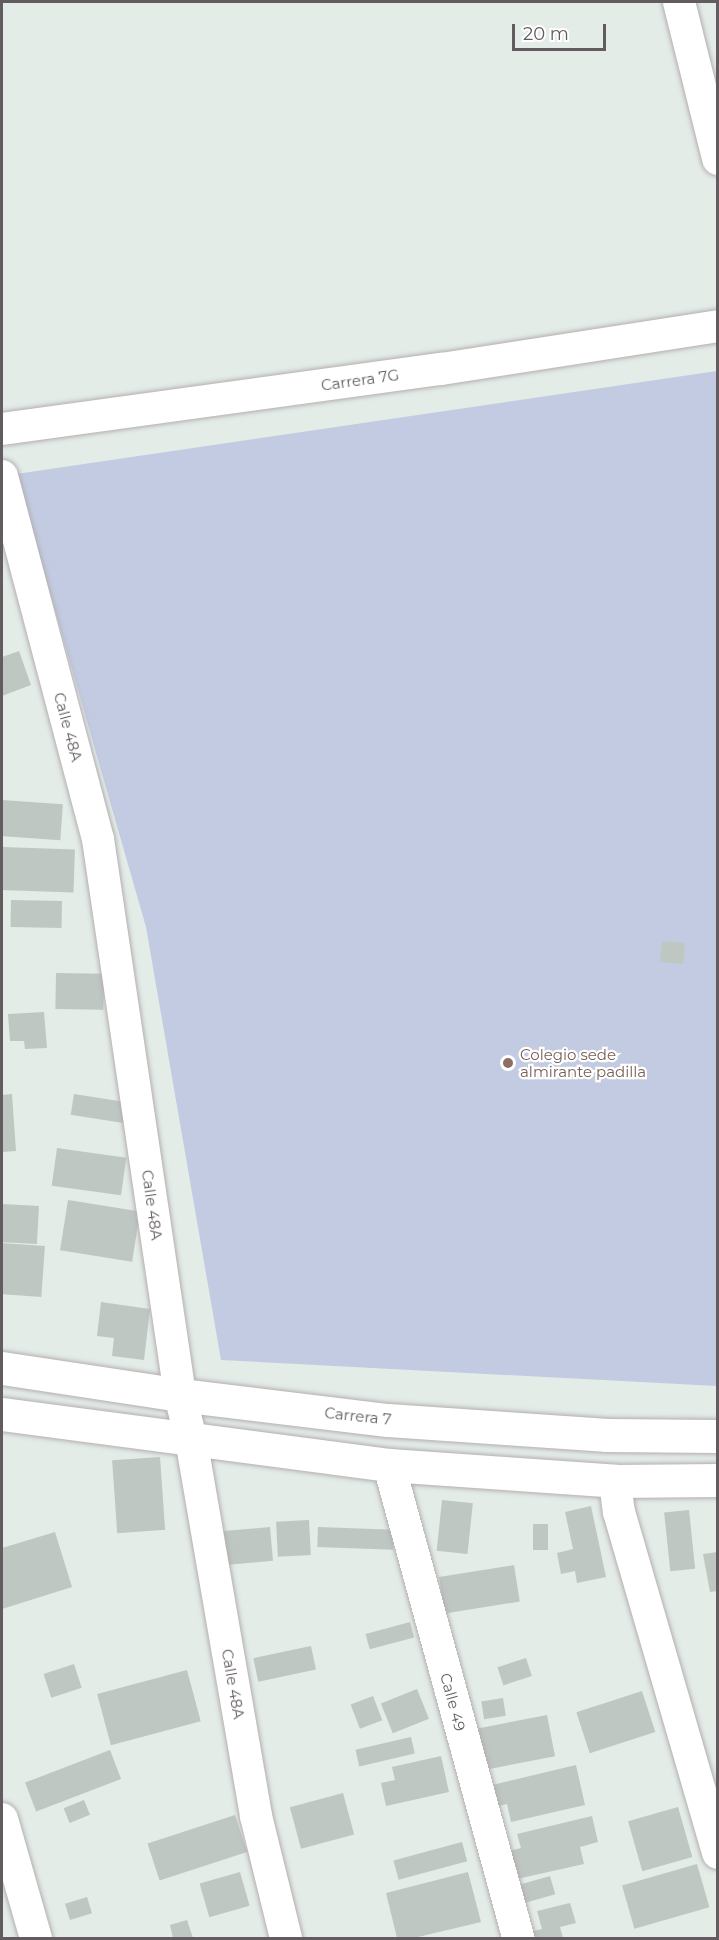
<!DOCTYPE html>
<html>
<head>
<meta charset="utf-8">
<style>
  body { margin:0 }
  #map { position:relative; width:719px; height:1940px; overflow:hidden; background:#e3ece7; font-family:Montserrat,sans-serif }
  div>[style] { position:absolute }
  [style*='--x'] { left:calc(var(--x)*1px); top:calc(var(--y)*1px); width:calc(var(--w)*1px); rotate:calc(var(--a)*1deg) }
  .green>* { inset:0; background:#c2cbe1 }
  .building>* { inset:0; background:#bfc7c2; transform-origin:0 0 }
  .roads { filter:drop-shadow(0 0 2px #b4aeb2) drop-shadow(0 0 2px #b4aeb2) }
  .street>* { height:32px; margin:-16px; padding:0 16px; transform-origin:16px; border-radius:16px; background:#fff }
  .secondary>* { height:33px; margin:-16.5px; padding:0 16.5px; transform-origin:16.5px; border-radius:16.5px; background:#fff }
  .dots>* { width:16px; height:16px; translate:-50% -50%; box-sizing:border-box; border:3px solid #fff; border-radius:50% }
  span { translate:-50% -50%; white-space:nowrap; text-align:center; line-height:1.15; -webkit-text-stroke:4.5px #fff; paint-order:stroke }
  .street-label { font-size:15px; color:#625b60 }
  .education-label { font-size:15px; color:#785e54 }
  .left { translate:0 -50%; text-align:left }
  .frame { position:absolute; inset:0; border:3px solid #625b60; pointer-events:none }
  .scale { position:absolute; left:512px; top:24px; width:94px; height:27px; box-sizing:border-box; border:3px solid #625b60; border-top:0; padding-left:8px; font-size:18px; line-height:21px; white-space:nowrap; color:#625b60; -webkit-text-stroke:4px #fff; paint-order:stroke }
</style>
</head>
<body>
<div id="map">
  <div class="green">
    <i style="clip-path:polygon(717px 371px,717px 1386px,221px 1360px,146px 927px,16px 474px)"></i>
  </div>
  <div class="building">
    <i style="clip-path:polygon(19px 651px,31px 685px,2px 696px,2px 657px)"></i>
    <i style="left:2px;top:800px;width:61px;height:36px;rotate:4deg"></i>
    <i style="left:2px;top:847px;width:73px;height:43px;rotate:2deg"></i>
    <i style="left:11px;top:900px;width:51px;height:27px;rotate:1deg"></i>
    <i style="left:662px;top:941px;width:23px;height:21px;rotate:5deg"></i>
    <i style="left:56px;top:973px;width:48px;height:36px;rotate:1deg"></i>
    <i style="clip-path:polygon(44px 1012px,47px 1048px,25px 1049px,24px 1041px,10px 1041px,8px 1014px)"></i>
    <i style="clip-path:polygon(12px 1094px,16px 1151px,2px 1152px,2px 1095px)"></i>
    <i style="left:74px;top:1094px;width:53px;height:21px;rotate:9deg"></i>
    <i style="left:57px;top:1148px;width:70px;height:38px;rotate:8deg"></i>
    <i style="left:68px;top:1200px;width:73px;height:51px;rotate:9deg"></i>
    <i style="left:2px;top:1204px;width:37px;height:38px;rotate:3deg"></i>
    <i style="left:2px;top:1243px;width:43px;height:51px;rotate:4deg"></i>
    <i style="clip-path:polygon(101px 1302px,150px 1309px,144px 1360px,112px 1356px,114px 1338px,97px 1336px)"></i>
    <i style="left:160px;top:1457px;width:73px;height:48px;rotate:86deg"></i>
    <i style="left:442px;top:1500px;width:31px;height:51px;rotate:6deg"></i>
    <i style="clip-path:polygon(591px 1506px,606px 1577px,577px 1583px,575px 1571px,561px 1574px,557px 1553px,573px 1549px,565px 1512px)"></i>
    <i style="left:689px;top:1510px;width:59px;height:25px;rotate:84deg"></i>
    <i style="left:309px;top:1520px;width:35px;height:33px;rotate:87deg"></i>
    <i style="left:533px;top:1524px;width:15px;height:26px"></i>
    <i style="left:270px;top:1527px;width:34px;height:47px;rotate:85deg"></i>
    <i style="left:318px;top:1527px;width:76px;height:20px;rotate:2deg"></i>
    <i style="clip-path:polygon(55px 1532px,72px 1587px,2px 1609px,2px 1548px)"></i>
    <i style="clip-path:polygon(718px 1552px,718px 1591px,710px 1592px,703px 1554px)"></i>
    <i style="left:514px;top:1565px;width:37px;height:76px;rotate:81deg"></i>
    <i style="left:410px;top:1622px;width:16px;height:46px;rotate:75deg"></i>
    <i style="left:311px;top:1646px;width:24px;height:59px;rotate:78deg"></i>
    <i style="left:526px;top:1658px;width:19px;height:30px;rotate:72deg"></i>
    <i style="left:74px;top:1664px;width:25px;height:32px;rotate:72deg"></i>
    <i style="left:187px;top:1670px;width:53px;height:93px;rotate:75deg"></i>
    <i style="left:417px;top:1689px;width:32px;height:39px;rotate:68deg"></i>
    <i style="left:642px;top:1691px;width:43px;height:69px;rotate:72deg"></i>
    <i style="left:373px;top:1696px;width:26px;height:24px;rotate:69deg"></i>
    <i style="left:503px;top:1698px;width:18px;height:22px;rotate:81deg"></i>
    <i style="left:547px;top:1715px;width:42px;height:72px;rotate:79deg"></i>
    <i style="left:411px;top:1737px;width:17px;height:57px;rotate:77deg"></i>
    <i style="left:110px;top:1750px;width:31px;height:91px;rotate:69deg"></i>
    <i style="clip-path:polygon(441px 1756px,449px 1792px,386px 1806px,381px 1783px,395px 1780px,392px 1767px)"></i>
    <i style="clip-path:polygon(576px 1765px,585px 1805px,511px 1822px,507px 1804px,493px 1807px,488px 1786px)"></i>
    <i style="left:343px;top:1793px;width:43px;height:55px;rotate:75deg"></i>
    <i style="left:84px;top:1800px;width:16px;height:22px;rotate:68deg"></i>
    <i style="left:678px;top:1807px;width:52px;height:52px;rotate:74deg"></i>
    <i style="left:235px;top:1815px;width:39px;height:92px;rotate:72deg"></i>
    <i style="clip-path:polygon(592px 1816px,598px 1842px,580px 1847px,584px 1864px,517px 1879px,510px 1851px,521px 1848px,517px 1834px)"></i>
    <i style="left:462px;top:1842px;width:20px;height:71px;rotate:75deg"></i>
    <i style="left:697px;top:1864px;width:45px;height:78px;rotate:74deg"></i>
    <i style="left:240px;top:1872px;width:35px;height:42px;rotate:74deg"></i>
    <i style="clip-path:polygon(468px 1872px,481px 1922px,414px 1938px,397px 1938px,386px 1893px)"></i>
    <i style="left:550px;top:1876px;width:19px;height:31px;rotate:74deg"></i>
    <i style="left:87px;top:1897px;width:17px;height:23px;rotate:73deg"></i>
    <i style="clip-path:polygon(570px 1903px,576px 1923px,560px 1927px,563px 1938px,535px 1938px,533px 1931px,542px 1929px,537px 1911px)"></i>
    <i style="clip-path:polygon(187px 1920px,193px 1938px,173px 1938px,170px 1925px)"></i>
  </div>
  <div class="roads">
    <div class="street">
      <i style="--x:679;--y:2;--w:162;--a:76"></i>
      <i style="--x:2;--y:429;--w:443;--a:-7.8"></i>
      <i style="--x:441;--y:369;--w:280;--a:-8.8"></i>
      <i style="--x:2;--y:476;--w:375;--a:75.2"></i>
      <i style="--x:98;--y:839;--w:562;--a:81.61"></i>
      <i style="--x:180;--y:1395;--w:45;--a:76"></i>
      <i style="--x:191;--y:1439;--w:383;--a:80.2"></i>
      <i style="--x:256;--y:1816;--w:126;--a:76.2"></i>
      <i style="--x:389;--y:1465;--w:490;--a:74.7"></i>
      <i style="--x:615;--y:1481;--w:31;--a:83"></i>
      <i style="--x:619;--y:1512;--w:355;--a:73.8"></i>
      <i style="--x:2;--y:1819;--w:124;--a:74.1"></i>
    </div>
    <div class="secondary">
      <i style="--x:2;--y:1368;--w:180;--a:8.6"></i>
      <i style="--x:180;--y:1395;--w:209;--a:6.9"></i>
      <i style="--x:388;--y:1420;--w:220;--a:3.9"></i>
      <i style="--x:607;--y:1435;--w:111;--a:0.5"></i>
      <i style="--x:2;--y:1414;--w:390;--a:7.5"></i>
      <i style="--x:389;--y:1465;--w:227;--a:4"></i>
      <i style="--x:615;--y:1481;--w:103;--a:-0.6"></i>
    </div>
  </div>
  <div class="dots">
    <i style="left:508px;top:1063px;background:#8d6e63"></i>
  </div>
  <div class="street-label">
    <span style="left:360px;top:380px;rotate:-8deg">Carrera 7G</span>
    <span style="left:68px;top:727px;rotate:75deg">Calle 48A</span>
    <span style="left:152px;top:1205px;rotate:82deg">Calle 48A</span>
    <span style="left:358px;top:1416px;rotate:6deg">Carrera 7</span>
    <span style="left:233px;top:1684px;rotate:80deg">Calle 48A</span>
    <span style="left:453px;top:1702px;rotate:75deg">Calle 49</span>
  </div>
  <div class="education-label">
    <span class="left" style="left:520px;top:1063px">Colegio sede<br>almirante padilla</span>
  </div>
  <div class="frame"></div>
  <div class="scale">20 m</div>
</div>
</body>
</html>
